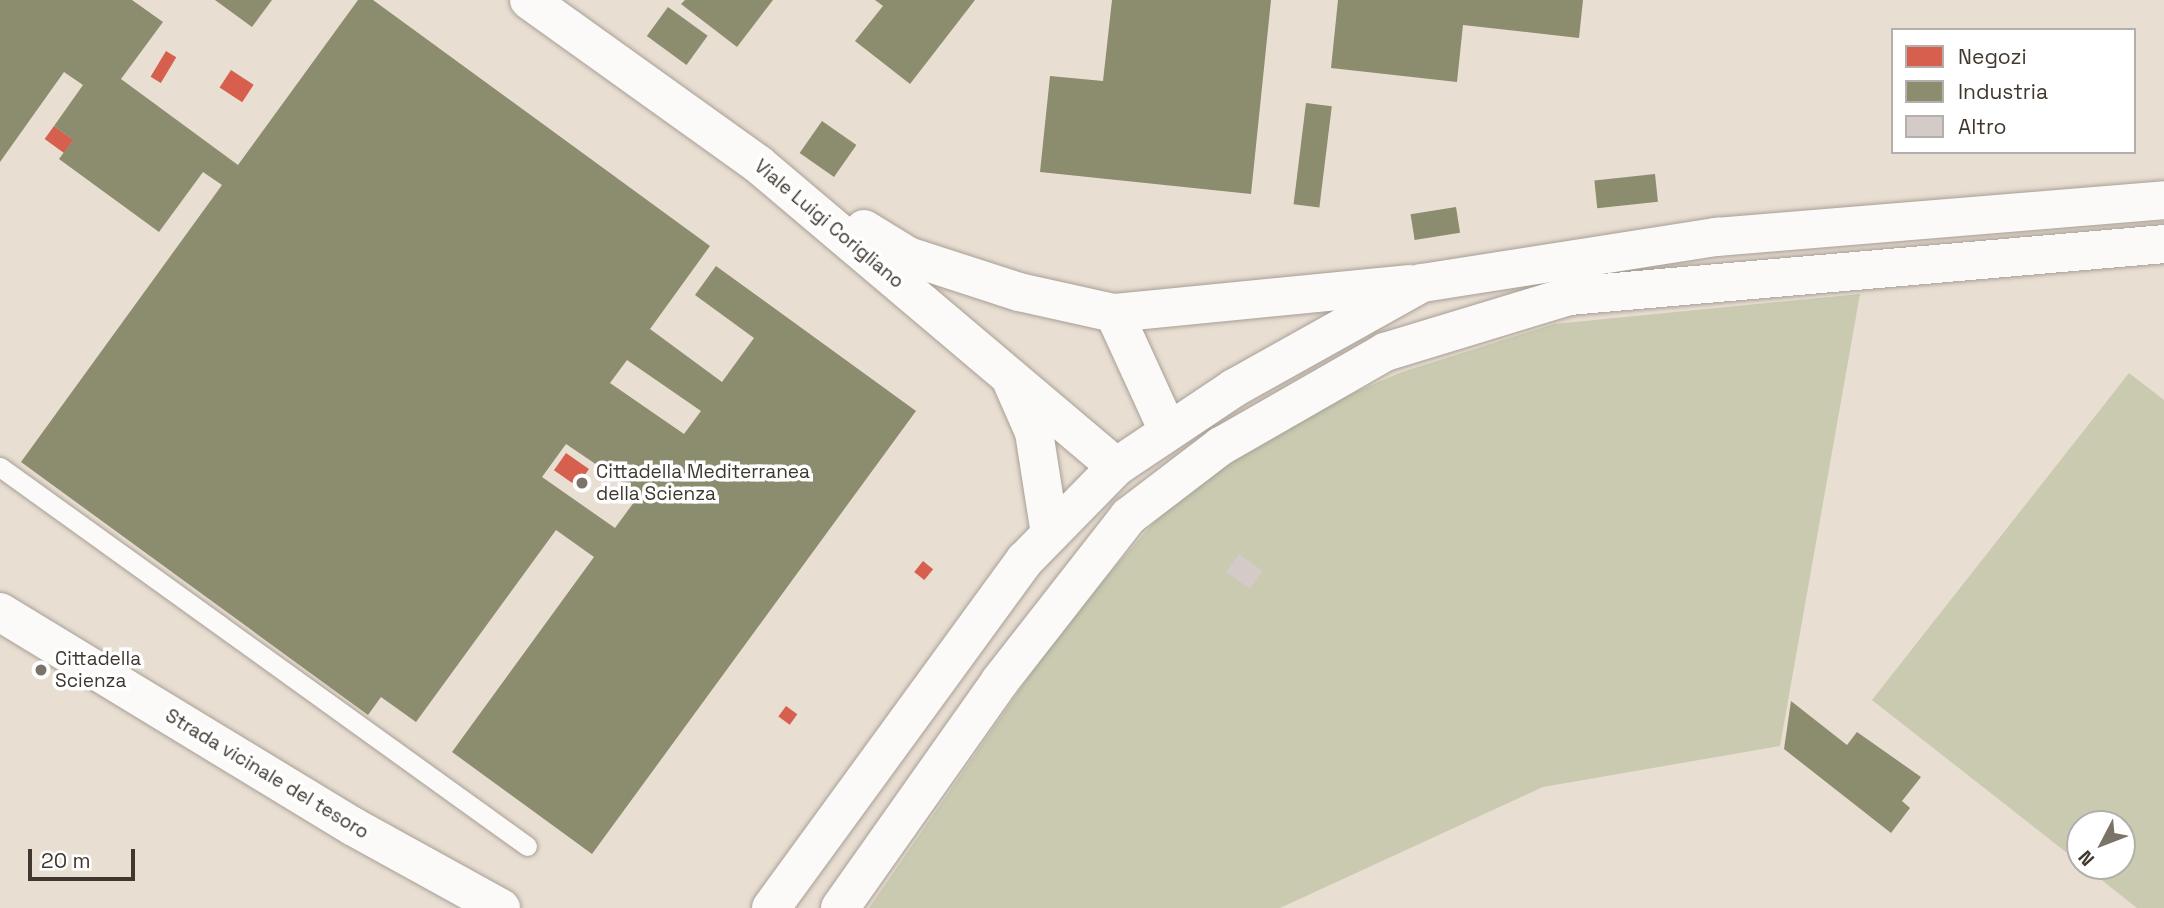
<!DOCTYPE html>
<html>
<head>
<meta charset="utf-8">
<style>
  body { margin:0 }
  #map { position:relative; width:2164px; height:908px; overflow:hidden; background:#e9ded2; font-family:"Space Grotesk",sans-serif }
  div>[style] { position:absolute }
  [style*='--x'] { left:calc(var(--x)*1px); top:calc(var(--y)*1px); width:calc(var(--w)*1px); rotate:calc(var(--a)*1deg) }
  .green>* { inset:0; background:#c9cab0 }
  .shops>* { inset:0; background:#d6604d; transform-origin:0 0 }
  .industry>* { inset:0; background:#8c8c6e; transform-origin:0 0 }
  .building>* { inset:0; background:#d4cbc9; transform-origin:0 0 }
  .roads { filter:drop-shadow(0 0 2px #a79f96) drop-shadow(0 0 2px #a79f96) }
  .service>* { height:19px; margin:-9.5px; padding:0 9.5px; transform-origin:9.5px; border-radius:9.5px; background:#fcfaf8 }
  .minor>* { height:38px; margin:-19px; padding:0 19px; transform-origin:19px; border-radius:19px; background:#fcfaf8 }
  .secondary>* { height:38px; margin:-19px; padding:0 19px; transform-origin:19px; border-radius:19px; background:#fcfaf8 }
  .dots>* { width:19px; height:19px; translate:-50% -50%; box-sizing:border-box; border:4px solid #fff; border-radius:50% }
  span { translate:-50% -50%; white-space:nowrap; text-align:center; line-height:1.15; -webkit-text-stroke:7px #fff; paint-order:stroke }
  .street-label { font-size:19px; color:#40382f }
  .poi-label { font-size:19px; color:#40382f }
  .left { translate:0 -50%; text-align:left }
  .legend { position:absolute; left:1891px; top:28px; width:245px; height:126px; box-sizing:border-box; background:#fff; border:2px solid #b3afac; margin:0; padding:9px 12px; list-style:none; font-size:21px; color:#40382f }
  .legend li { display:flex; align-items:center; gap:14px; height:35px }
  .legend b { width:35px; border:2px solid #b3afac }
  .north { position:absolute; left:2066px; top:810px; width:70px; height:70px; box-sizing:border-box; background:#fff; border:2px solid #b3afac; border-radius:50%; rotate:228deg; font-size:19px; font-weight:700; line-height:28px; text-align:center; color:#40382f }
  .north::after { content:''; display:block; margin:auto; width:24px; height:32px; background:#7b7268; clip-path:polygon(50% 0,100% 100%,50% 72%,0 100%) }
  .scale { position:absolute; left:28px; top:849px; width:107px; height:32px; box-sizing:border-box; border:4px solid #40382f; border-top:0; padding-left:9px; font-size:21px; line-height:24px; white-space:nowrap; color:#40382f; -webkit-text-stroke:5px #fff; paint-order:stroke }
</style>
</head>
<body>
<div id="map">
  <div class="green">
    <i style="clip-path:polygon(1860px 294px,1780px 746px,1543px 787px,1280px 908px,869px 908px,1063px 627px,1155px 521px,1211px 470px,1318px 408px,1402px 372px,1554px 324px)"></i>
    <i style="clip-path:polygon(2129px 373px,2164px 400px,2164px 908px,2137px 908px,2084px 866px,2122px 866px,2122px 824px,2080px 824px,2080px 863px,1872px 700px)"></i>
  </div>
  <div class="shops">
    <i style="left:166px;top:51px;width:12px;height:30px;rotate:31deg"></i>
    <i style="left:231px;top:70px;width:27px;height:21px;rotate:33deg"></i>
    <i style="left:54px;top:126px;width:24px;height:16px;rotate:36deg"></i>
    <i style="left:566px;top:453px;width:28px;height:21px;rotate:35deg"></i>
    <i style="left:923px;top:561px;width:13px;height:14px;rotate:39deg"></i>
    <i style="left:786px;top:706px;width:14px;height:13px;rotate:36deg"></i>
  </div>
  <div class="industry">
    <i style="clip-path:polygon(evenodd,0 0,132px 0,163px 22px,121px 79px,238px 165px,358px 0,373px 0,710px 246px,650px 329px,722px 382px,754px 338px,695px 295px,716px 266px,916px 411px,592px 854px,452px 752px,594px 557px,556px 530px,416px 722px,381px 697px,368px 715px,21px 462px,222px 185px,203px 172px,159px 232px,59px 159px,73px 140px,54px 126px,83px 85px,64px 72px,0 162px,0 0,627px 360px,701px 411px,684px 434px,610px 383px,627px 360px,0 0,566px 444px,640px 494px,615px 528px,542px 477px,566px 444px)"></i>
    <i style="clip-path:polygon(215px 0,272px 0,252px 27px)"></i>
    <i style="clip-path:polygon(685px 0,773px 0,737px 47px,681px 4px)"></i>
    <i style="clip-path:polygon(875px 0,975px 0,910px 84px,855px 41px,883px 6px)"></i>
    <i style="clip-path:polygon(1112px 0,1271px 0,1251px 194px,1040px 172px,1050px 76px,1103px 81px)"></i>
    <i style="clip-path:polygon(1338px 0,1583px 0,1579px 38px,1463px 25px,1457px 82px,1331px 68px)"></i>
    <i style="left:668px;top:7px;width:49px;height:36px;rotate:36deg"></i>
    <i style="left:1306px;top:103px;width:26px;height:102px;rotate:7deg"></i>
    <i style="left:822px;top:121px;width:42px;height:39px;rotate:35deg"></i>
    <i style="left:1655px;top:174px;width:28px;height:61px;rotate:84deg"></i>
    <i style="left:1456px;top:207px;width:26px;height:46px;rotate:81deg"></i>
    <i style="clip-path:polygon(1791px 701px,1847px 745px,1857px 732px,1921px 777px,1902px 801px,1910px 808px,1891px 833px,1784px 749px)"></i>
  </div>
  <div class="building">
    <i style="left:1239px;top:554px;width:29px;height:22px;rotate:35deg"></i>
  </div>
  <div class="roads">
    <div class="service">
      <i style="--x:0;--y:467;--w:649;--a:35.72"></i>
    </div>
    <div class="minor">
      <i style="--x:529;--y:0;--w:282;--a:35.6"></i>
      <i style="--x:758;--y:164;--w:469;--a:40.2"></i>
      <i style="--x:864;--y:229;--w:52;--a:31.5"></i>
      <i style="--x:908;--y:256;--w:117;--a:18"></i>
      <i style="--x:1019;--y:292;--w:97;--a:12.5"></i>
      <i style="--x:1114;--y:313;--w:297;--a:-5.6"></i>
      <i style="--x:1114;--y:313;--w:128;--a:65.4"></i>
      <i style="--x:1012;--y:382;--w:55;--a:66.3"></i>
      <i style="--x:1034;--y:432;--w:103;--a:81.1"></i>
      <i style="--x:771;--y:908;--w:431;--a:-53.9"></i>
      <i style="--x:1025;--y:560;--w:130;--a:-45.6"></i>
      <i style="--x:1116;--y:467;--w:142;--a:-33.8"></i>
      <i style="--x:1234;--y:388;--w:215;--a:-29.2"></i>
      <i style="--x:1422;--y:283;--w:299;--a:-8.9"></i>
      <i style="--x:1717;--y:237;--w:449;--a:-4.7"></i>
      <i style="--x:840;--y:908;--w:278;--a:-54.8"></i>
      <i style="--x:1000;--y:681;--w:209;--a:-52"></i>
      <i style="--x:1129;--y:516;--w:116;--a:-37.3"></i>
      <i style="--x:1221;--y:446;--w:189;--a:-29.8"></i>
      <i style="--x:1385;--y:352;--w:192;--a:-16.9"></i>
      <i style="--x:1569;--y:296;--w:597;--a:-4.99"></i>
    </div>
    <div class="secondary">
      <i style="--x:0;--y:612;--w:414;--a:31.3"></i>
      <i style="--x:354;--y:827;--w:168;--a:28.9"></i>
    </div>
  </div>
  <div class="dots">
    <i style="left:582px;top:483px;background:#7b7268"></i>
    <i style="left:41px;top:670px;background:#7b7268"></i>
  </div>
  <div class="street-label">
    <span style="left:829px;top:224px;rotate:40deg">Viale Luigi Corigliano</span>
    <span style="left:267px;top:774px;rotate:31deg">Strada vicinale del tesoro</span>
  </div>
  <div class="poi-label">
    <span class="left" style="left:596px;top:483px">Cittadella Mediterranea<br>della Scienza</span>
    <span class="left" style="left:55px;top:670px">Cittadella<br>Scienza</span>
  </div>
  <ul class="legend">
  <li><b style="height:19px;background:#d6604d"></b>Negozi</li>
  <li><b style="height:19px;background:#8c8c6e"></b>Industria</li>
  <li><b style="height:19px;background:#d4cbc9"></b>Altro</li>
  </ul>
  <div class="north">N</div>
  <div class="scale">20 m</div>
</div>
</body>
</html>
